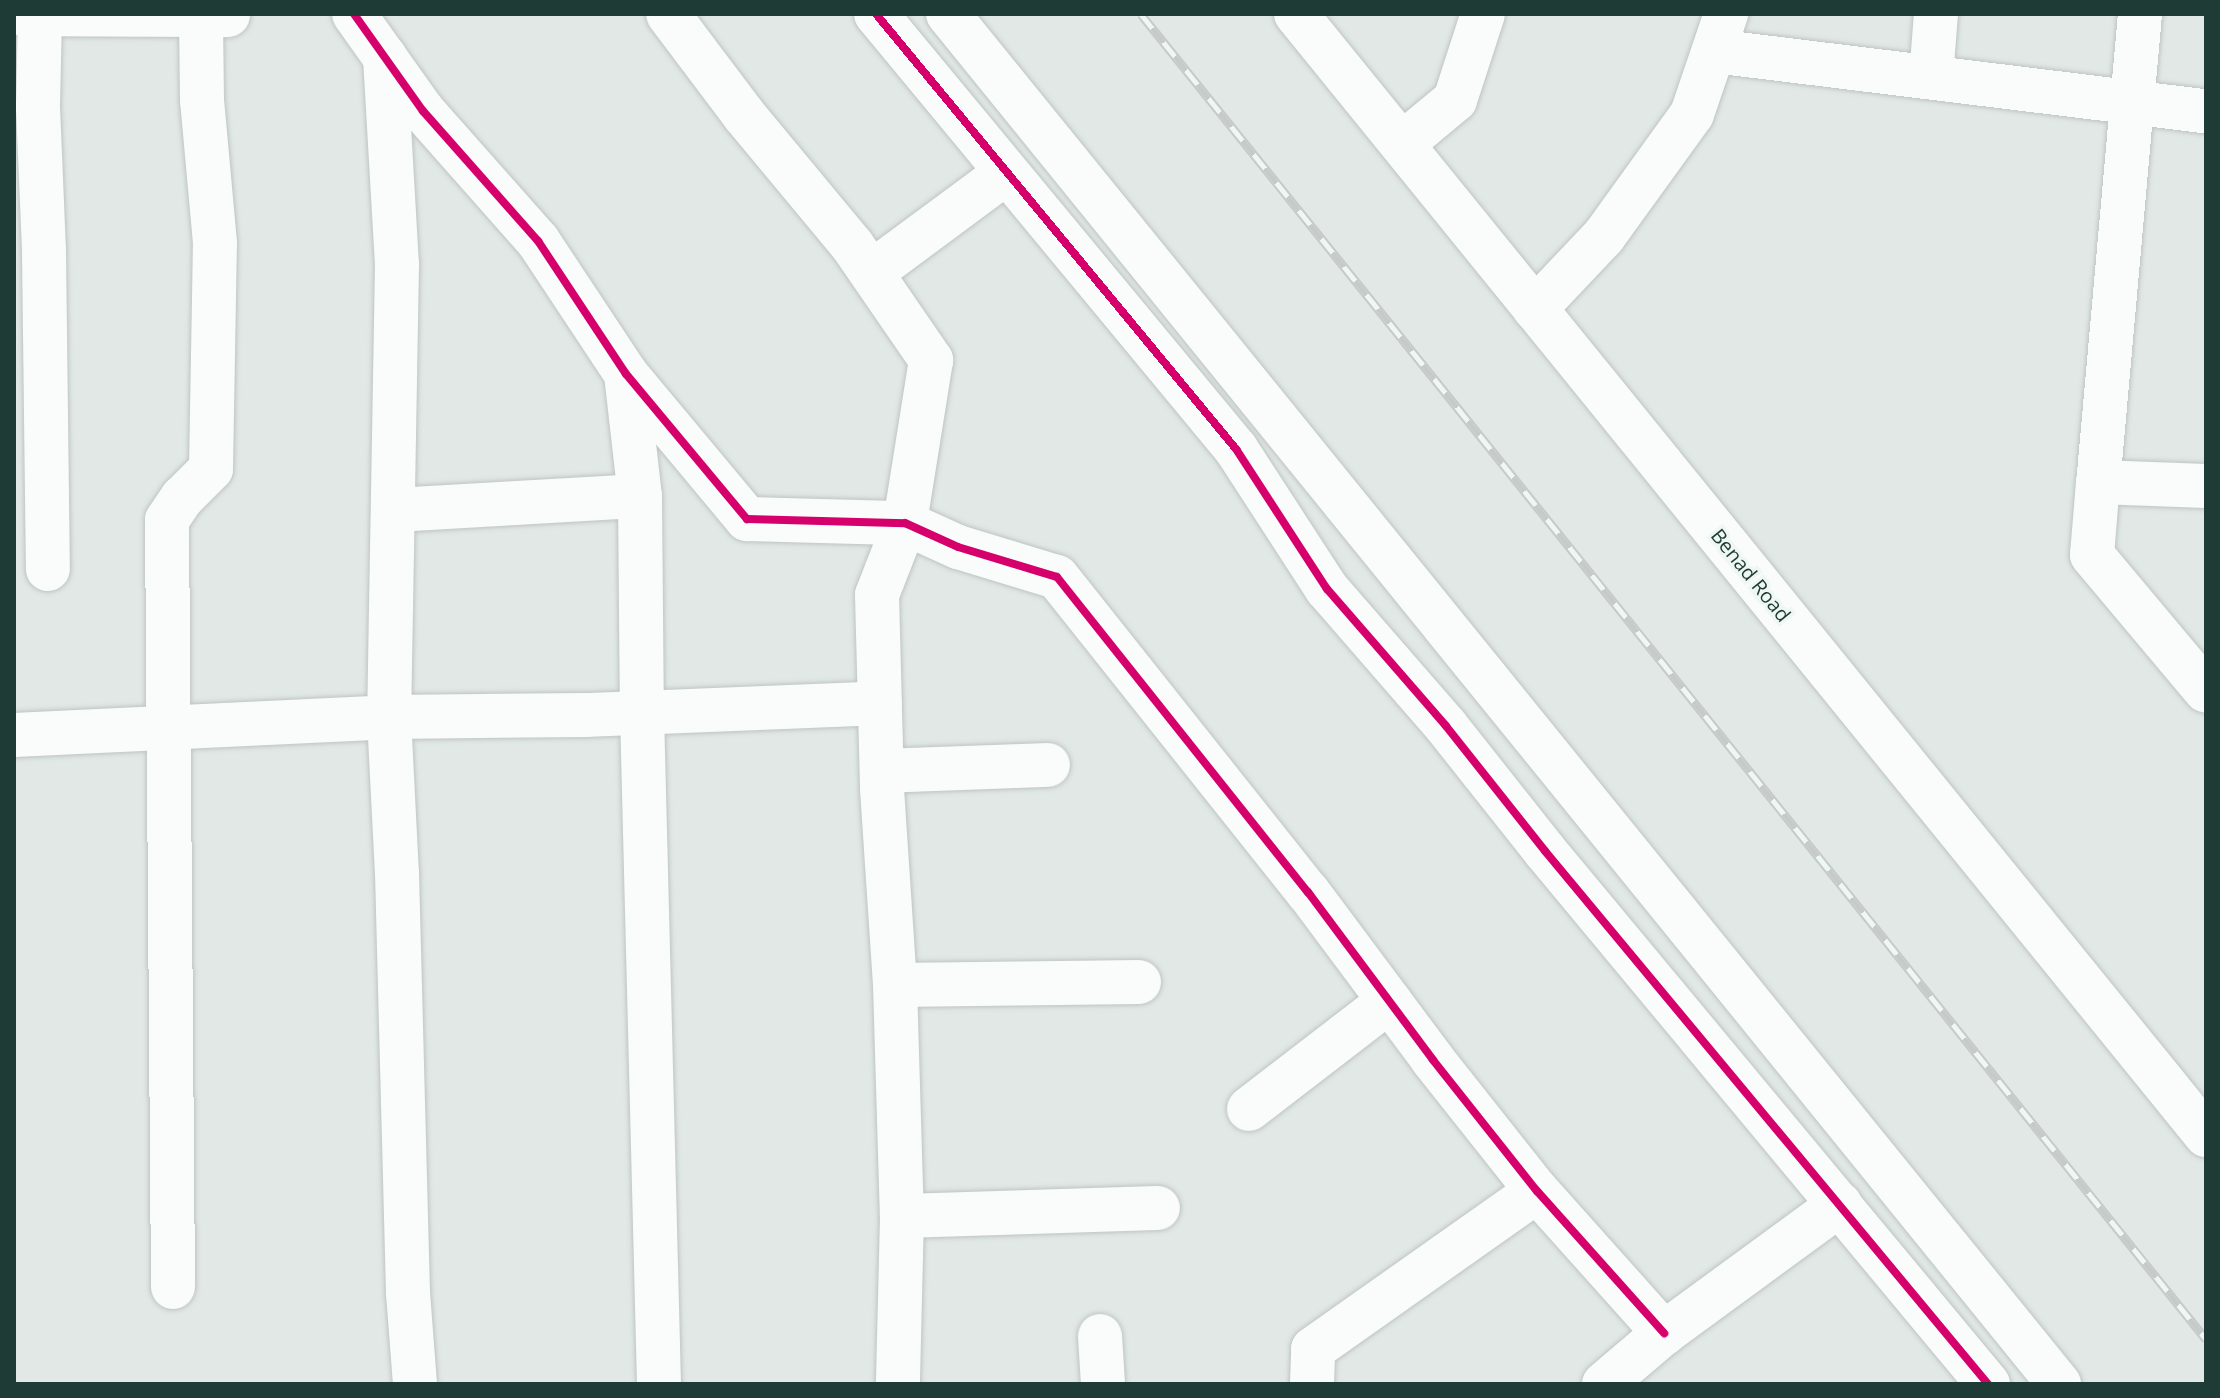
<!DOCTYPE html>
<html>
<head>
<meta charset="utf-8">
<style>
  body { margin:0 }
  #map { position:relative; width:2220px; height:1398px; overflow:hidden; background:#e1e8e5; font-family:"Open Sans",sans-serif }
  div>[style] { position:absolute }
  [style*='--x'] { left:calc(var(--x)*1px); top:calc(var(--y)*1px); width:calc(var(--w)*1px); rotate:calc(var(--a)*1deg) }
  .roads { filter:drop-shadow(0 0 2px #bec5c2) drop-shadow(0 0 2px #bec5c2) }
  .street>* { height:44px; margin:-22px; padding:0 22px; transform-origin:22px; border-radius:22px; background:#fafcfb }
  .secondary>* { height:44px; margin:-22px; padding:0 22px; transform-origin:22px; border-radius:22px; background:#fafcfb }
  .rail>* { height:9px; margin-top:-4.5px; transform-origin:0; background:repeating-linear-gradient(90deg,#eff7f3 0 18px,#c6cac9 0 36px); box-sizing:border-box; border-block:2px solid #c6cac9 }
  .cycleway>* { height:8px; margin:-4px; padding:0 4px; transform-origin:4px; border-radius:4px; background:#d6006c }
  span { translate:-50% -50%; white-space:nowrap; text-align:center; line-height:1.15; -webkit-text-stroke:7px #eff7f3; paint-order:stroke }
  .street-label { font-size:20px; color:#1f3b35 }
  .frame { position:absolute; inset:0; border:16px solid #1f3b35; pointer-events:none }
</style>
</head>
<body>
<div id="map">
  <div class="roads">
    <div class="street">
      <i style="--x:23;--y:14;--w:205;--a:0.3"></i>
      <i style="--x:354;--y:14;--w:119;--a:54.6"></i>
      <i style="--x:423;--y:111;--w:174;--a:48.5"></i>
      <i style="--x:538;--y:241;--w:159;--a:56.5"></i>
      <i style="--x:626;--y:374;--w:189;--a:50.2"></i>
      <i style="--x:747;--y:519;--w:158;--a:1.5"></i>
      <i style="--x:905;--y:523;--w:58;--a:24.4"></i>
      <i style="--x:958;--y:547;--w:103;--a:16.9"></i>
      <i style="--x:1057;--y:577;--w:403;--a:51.5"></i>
      <i style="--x:1308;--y:892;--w:209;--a:53.3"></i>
      <i style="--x:1433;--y:1060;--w:167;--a:51.6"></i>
      <i style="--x:1537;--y:1191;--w:191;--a:48.2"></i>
      <i style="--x:668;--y:14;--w:126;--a:53"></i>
      <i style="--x:744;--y:115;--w:169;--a:50.3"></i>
      <i style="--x:852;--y:245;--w:140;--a:55.5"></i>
      <i style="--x:931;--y:360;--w:165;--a:99.1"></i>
      <i style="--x:905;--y:523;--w:77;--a:111.3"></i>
      <i style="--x:877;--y:595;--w:194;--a:88.5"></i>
      <i style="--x:882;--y:789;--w:196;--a:86.2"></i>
      <i style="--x:895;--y:985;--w:231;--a:88.3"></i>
      <i style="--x:902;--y:1216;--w:168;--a:91.4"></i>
      <i style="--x:2140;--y:14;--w:470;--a:95.1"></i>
      <i style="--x:2098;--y:482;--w:108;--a:2.1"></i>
      <i style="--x:40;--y:17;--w:90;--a:91.3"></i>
      <i style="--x:38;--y:107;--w:144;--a:87.6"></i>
      <i style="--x:44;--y:251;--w:318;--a:89.3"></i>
      <i style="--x:1714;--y:51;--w:496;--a:7"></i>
      <i style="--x:385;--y:57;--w:207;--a:86.7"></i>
      <i style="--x:397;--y:264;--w:453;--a:91"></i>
      <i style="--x:389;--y:717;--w:156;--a:87.1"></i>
      <i style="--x:397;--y:873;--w:420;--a:88.5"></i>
      <i style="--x:408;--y:1293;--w:91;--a:85.6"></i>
      <i style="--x:1931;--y:77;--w:63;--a:-85.5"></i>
      <i style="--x:1402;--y:144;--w:69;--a:-39.7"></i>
      <i style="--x:1455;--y:100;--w:90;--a:-72"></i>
      <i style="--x:872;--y:272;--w:167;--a:-36.5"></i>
      <i style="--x:1535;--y:309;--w:100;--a:-46.6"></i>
      <i style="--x:1604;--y:236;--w:150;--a:-54.2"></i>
      <i style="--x:1692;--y:114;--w:106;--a:-71.2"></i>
      <i style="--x:626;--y:374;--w:123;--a:83.5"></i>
      <i style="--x:640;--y:496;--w:217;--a:89.5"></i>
      <i style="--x:642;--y:713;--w:671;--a:88.55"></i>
      <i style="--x:2098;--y:482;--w:73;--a:94.7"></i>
      <i style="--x:2092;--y:555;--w:177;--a:50"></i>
      <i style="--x:395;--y:510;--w:245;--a:-3.3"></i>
      <i style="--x:14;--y:735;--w:375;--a:-2.7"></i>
      <i style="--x:389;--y:717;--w:198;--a:-0.6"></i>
      <i style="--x:587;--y:715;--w:293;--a:-2.3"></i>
      <i style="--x:882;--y:771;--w:166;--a:-2.1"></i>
      <i style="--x:895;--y:985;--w:244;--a:-0.7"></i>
      <i style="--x:1249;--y:1109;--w:177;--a:-37.6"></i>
      <i style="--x:902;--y:1216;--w:256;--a:-1.8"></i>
      <i style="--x:173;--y:1287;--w:767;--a:-90.45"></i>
      <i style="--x:167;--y:520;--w:27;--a:-56"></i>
      <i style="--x:182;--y:498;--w:41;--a:-45"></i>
      <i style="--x:211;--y:469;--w:226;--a:-89"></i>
      <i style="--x:215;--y:243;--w:144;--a:-95.2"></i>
      <i style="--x:202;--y:100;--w:84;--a:-90.7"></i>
      <i style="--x:1100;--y:1336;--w:48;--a:86.4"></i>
      <i style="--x:1312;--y:1384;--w:35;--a:-88"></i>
      <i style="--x:1313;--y:1349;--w:274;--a:-35.2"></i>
      <i style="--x:1604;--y:1384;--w:79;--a:-40.4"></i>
      <i style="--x:1664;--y:1333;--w:218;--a:-36.2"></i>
    </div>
    <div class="secondary">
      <i style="--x:876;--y:14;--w:565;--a:50.39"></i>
      <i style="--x:1236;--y:449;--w:167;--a:57"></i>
      <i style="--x:1327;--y:589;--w:181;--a:49"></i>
      <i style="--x:1446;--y:726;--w:159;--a:51.6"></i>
      <i style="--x:1545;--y:851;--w:693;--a:50.27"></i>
      <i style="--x:948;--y:14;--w:1764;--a:50.96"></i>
      <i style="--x:1296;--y:14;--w:1444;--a:50.93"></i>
    </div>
  </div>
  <div class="rail">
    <i style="--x:1141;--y:14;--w:1700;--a:51.21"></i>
  </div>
  <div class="cycleway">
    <i style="--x:354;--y:14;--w:119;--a:54.6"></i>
    <i style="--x:423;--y:111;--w:174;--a:48.5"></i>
    <i style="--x:538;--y:241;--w:159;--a:56.5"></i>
    <i style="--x:626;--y:374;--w:189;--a:50.2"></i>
    <i style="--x:747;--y:519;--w:158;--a:1.5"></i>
    <i style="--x:905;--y:523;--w:58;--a:24.4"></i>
    <i style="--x:958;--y:547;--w:103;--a:16.9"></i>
    <i style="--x:1057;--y:577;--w:403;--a:51.5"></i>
    <i style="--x:1308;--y:892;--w:209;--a:53.3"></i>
    <i style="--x:1433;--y:1060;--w:167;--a:51.6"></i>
    <i style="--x:1537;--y:1191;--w:191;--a:48.2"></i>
    <i style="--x:876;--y:14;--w:565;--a:50.39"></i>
    <i style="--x:1236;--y:449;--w:167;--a:57"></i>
    <i style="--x:1327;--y:589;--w:181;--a:49"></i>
    <i style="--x:1446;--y:726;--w:159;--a:51.6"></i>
    <i style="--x:1545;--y:851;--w:693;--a:50.27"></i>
  </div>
  <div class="street-label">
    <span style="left:1751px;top:575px;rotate:51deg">Benad Road</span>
  </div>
  <div class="frame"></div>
</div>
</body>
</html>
